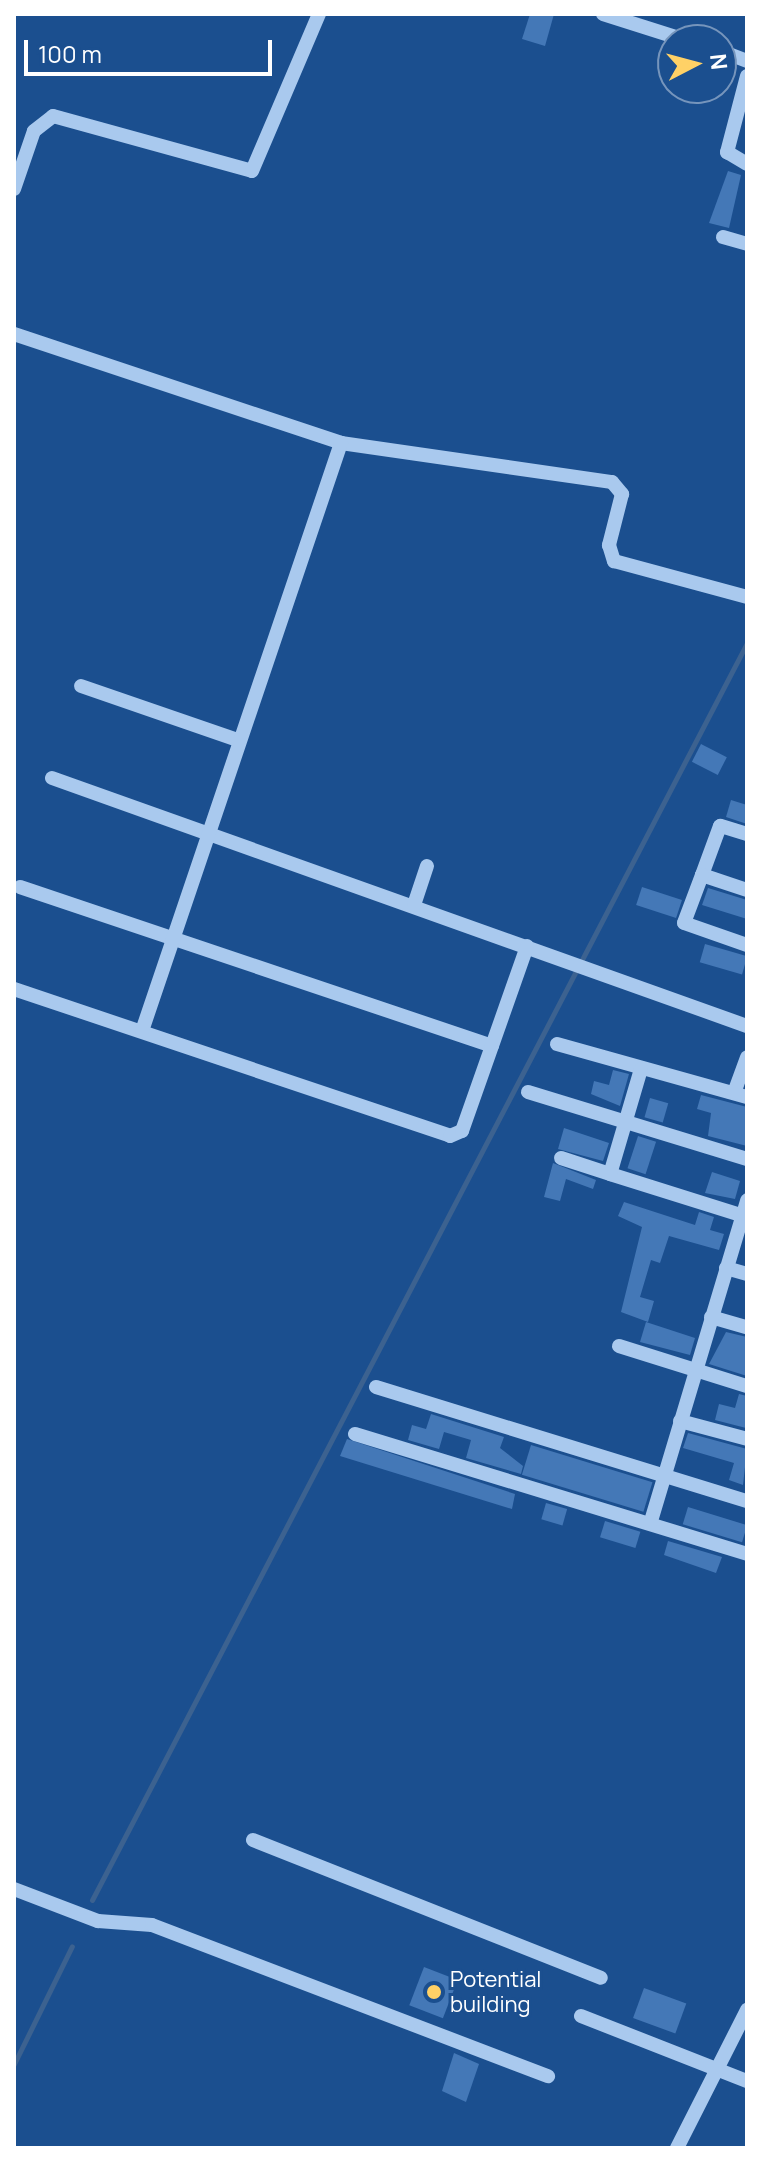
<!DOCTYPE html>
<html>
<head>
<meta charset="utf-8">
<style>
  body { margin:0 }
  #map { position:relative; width:761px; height:2162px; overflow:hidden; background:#1b4f8f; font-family:Manrope,sans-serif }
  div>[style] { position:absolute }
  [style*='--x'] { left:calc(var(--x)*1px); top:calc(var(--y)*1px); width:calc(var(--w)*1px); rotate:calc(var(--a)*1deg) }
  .stream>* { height:5px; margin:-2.5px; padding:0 2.5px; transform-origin:2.5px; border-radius:2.5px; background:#3c6290 }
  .building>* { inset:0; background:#4478b7; transform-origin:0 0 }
  .minor>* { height:14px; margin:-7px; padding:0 7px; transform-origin:7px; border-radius:7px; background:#a9c9ee }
  .dots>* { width:22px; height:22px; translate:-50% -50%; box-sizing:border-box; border:4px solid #1b4f8f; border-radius:50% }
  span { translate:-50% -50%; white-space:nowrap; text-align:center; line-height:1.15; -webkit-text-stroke:6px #1b4f8f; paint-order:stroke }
  .poi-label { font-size:22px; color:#fff }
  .left { translate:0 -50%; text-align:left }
  .frame { position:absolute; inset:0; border:16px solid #fff; pointer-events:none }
  .north { position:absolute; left:657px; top:24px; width:80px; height:80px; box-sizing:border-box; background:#1b4f8f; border:2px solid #7695bc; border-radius:50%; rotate:84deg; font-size:22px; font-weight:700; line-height:32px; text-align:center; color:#fff }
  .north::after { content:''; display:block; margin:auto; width:28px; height:36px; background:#ffd166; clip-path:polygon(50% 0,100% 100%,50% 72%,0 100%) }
  .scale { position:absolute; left:24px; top:40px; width:248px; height:36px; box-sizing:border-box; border:4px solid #fff; border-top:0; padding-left:10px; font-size:24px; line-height:28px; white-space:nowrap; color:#fff; -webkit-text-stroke:6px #1b4f8f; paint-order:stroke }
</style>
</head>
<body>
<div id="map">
  <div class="stream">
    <i style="--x:92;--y:1900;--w:1417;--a:-62.48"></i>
    <i style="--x:14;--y:2064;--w:131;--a:-63.8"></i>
  </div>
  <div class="building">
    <i style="clip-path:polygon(530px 14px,554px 14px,545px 46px,522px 39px)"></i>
    <i style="clip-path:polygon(728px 171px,741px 175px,729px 228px,709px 223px)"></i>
    <i style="left:701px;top:744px;width:29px;height:20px;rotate:27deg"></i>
    <i style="clip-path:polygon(731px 800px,747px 805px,747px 824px,726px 817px)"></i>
    <i style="left:642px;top:887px;width:42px;height:19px;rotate:18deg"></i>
    <i style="clip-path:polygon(708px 888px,747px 900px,747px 919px,702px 905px)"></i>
    <i style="left:705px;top:944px;width:44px;height:19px;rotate:16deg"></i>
    <i style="clip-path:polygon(613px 1070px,629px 1074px,620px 1106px,591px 1094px,594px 1081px,609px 1085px)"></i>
    <i style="clip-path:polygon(701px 1095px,747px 1107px,747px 1146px,708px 1136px,711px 1113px,697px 1109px)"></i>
    <i style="left:650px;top:1098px;width:19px;height:20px;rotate:16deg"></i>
    <i style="clip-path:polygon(564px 1128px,609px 1143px,603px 1161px,558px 1149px)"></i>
    <i style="left:638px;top:1136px;width:19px;height:34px;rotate:18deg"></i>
    <i style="clip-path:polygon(553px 1163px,596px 1180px,593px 1189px,566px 1179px,560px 1201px,544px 1197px)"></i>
    <i style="clip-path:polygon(712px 1172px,740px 1181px,735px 1199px,705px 1193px)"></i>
    <i style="clip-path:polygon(624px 1202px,695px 1225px,699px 1212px,714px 1217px,710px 1230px,724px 1234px,719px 1250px,669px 1236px,660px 1263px,651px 1260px,640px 1297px,654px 1301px,648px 1322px,621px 1312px,642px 1227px,618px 1216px)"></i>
    <i style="clip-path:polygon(646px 1322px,695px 1338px,690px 1355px,640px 1342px)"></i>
    <i style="clip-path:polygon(726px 1332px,747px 1337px,747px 1376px,709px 1364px)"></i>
    <i style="clip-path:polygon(739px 1394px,747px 1396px,746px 1428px,715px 1420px,719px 1404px,735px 1408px)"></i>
    <i style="clip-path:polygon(431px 1414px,504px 1437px,500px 1448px,523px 1466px,521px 1474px,466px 1458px,471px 1440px,444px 1432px,439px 1449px,408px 1440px,412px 1425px,426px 1429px)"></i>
    <i style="clip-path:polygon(688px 1433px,747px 1449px,743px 1485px,729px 1480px,734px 1463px,683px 1448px)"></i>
    <i style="clip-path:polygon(347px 1439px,515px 1494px,512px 1509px,340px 1456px)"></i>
    <i style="left:531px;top:1445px;width:127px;height:31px;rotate:17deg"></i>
    <i style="left:546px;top:1503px;width:22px;height:17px;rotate:16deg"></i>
    <i style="left:688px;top:1507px;width:62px;height:18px;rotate:17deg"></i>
    <i style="left:605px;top:1521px;width:37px;height:17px;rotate:17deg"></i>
    <i style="clip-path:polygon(668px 1541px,722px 1557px,716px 1573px,664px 1555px)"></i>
    <i style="left:424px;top:1967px;width:36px;height:41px;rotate:21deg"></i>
    <i style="left:644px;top:1988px;width:45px;height:32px;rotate:20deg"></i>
    <i style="clip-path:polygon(454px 2053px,479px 2064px,466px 2102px,442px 2091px)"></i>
  </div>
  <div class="minor">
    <i style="--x:603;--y:14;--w:86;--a:17.6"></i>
    <i style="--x:721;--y:51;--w:28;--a:21"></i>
    <i style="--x:747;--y:76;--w:79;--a:104.7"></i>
    <i style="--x:727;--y:152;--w:23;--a:31"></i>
    <i style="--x:14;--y:189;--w:61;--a:-71"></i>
    <i style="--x:34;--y:131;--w:24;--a:-38"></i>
    <i style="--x:53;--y:116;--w:206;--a:15.4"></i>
    <i style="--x:252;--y:171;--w:171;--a:-66.9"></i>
    <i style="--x:723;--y:237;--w:25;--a:16"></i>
    <i style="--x:14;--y:334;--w:345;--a:18.4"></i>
    <i style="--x:341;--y:443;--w:274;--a:8.2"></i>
    <i style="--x:612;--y:482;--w:16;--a:50"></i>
    <i style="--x:622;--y:494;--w:53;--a:104.3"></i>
    <i style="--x:609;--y:545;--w:17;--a:73"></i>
    <i style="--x:614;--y:561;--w:138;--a:15.1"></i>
    <i style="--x:81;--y:686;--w:166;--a:19"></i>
    <i style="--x:52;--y:778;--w:738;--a:19.64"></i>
    <i style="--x:747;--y:834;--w:28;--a:-163"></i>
    <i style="--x:720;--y:826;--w:52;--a:110.2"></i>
    <i style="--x:702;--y:875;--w:47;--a:18.4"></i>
    <i style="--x:702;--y:875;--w:51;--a:110.6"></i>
    <i style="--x:684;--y:923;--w:67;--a:19.2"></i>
    <i style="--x:20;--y:887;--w:498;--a:18.6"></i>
    <i style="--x:414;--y:905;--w:41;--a:-71.6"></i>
    <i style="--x:14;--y:989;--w:460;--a:18.6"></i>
    <i style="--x:450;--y:1136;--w:13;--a:-23"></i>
    <i style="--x:462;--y:1131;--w:196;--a:-70.6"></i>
    <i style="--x:142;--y:1031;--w:621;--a:-71.3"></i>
    <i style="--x:557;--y:1044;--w:197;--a:15.6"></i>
    <i style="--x:641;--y:1069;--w:109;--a:106.4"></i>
    <i style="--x:610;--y:1174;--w:144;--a:17.4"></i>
    <i style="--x:528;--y:1092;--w:229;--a:17"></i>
    <i style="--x:734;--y:1093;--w:38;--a:-70"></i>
    <i style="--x:561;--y:1158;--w:52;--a:18.1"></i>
    <i style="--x:726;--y:1268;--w:22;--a:16"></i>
    <i style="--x:711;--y:1317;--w:37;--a:16"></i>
    <i style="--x:619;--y:1346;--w:134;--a:17.4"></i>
    <i style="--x:376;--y:1387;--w:388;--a:17.1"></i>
    <i style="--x:680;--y:1421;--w:69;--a:15"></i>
    <i style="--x:355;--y:1434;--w:410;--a:17"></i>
    <i style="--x:651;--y:1521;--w:335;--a:-73.3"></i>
    <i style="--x:253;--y:1840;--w:374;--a:21.6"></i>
    <i style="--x:14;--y:1889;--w:90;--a:20.9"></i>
    <i style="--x:98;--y:1921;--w:54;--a:4.2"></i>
    <i style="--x:152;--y:1925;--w:424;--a:20.9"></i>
    <i style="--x:581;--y:2016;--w:178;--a:21.4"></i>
    <i style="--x:677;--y:2148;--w:155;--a:-63.1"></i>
  </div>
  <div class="dots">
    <i style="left:434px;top:1992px;background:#ffd166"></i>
  </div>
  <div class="poi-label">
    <span class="left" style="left:450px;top:1992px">Potential<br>building</span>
  </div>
  <div class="frame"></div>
  <div class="north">N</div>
  <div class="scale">100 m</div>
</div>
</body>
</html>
